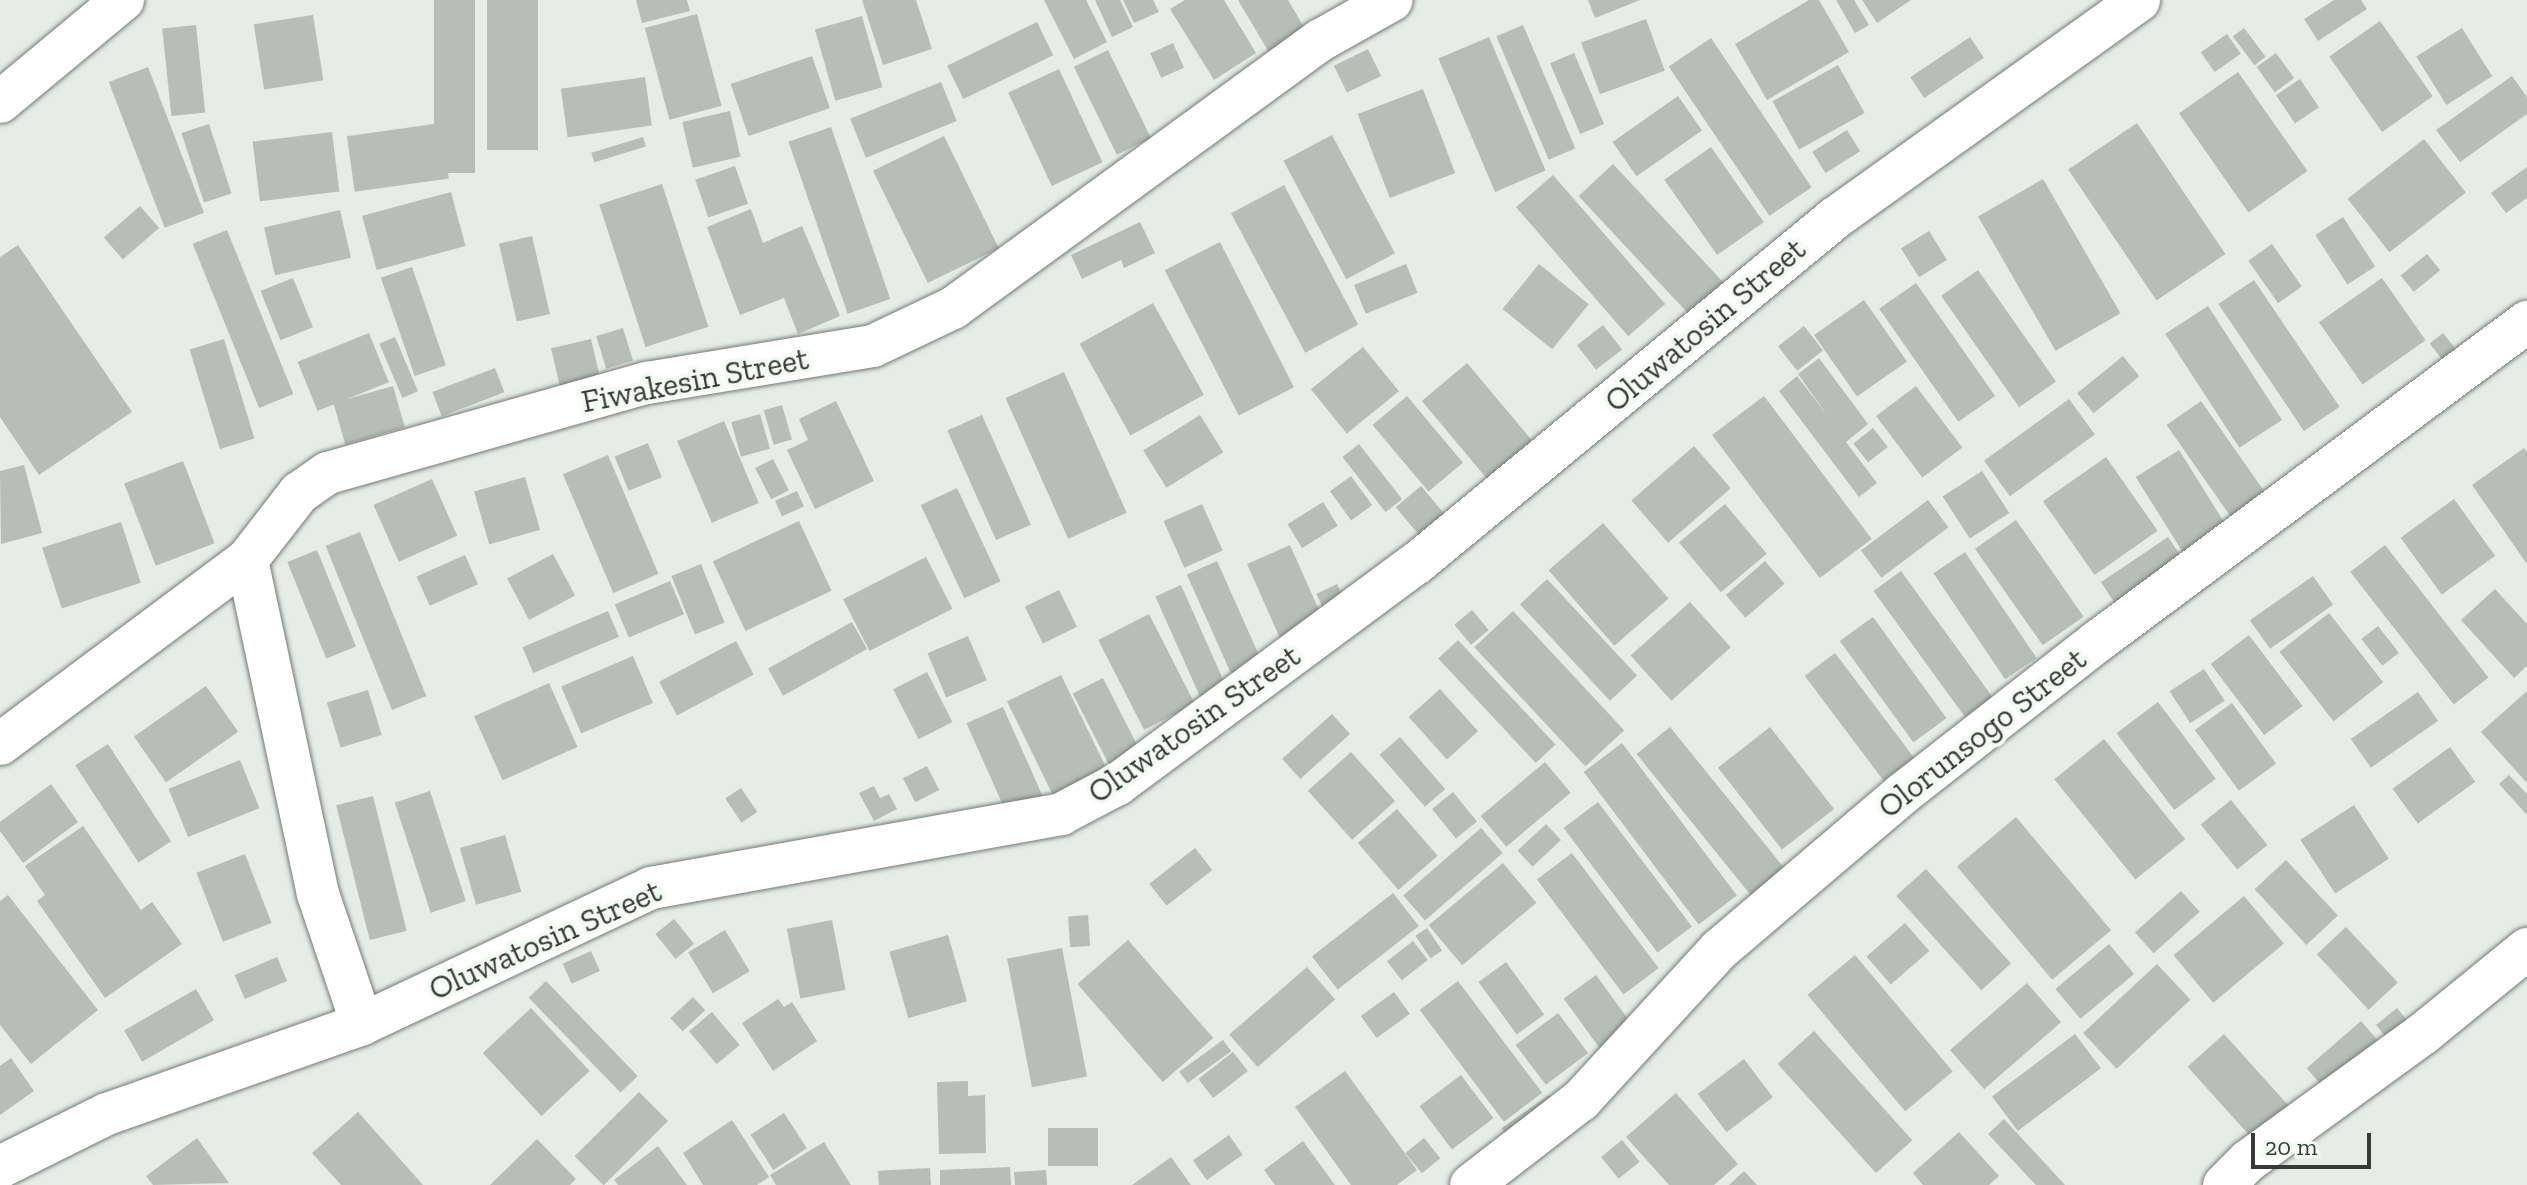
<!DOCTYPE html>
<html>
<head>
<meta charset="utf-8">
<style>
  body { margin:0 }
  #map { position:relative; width:2527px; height:1185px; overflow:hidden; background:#e6ece7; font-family:"Zilla Slab",serif }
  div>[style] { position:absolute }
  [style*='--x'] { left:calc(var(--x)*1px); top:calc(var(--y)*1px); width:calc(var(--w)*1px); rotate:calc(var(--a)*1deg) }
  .building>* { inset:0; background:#b7bdb7; transform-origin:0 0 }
  .roads { filter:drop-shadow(0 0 2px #747a75) drop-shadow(0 0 2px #747a75) }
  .street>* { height:42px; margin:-21px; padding:0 21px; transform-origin:21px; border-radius:21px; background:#fff }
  span { translate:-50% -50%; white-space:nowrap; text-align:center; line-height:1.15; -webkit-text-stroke:8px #f4faf4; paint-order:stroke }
  .street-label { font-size:32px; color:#383a38 }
  .scale { position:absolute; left:2251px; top:1133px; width:120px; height:36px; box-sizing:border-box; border:4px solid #383a38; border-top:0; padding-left:10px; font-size:24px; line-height:28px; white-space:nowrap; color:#383a38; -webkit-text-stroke:6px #f4faf4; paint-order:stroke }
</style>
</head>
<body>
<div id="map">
  <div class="building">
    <i style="left:434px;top:0;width:41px;height:173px"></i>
    <i style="left:487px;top:0;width:51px;height:150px"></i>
    <i style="clip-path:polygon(636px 0,687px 0,690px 11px,642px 23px)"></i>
    <i style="clip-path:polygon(862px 0,916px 0,932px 49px,883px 65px)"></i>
    <i style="clip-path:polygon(1044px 0,1086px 0,1107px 42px,1074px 59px)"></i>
    <i style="clip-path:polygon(1095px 0,1120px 0,1133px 27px,1112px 37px)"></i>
    <i style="clip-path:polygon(1123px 0,1153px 0,1159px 12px,1134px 23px)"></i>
    <i style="clip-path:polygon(1185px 0,1224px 0,1256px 53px,1214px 80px,1170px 9px)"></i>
    <i style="clip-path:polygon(1238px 0,1288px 0,1311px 39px,1274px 61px)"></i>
    <i style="clip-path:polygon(1588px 0,1640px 0,1595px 18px)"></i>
    <i style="clip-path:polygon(1809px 0,1819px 0,1849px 52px,1767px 100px,1735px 44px)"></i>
    <i style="clip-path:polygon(1836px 0,1854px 0,1869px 25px,1855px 33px)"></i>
    <i style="clip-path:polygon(1862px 0,1911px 0,1877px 23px)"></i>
    <i style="clip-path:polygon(2334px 0,2361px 0,2367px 9px,2318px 41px,2304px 19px)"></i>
    <i style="left:697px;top:14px;width:95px;height:54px;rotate:75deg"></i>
    <i style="left:313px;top:15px;width:66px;height:60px;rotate:81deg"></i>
    <i style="left:862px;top:16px;width:74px;height:49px;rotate:74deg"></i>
    <i style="left:1646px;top:19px;width:55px;height:69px;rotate:70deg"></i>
    <i style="left:2380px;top:21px;width:92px;height:62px;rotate:55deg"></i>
    <i style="left:1037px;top:22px;width:37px;height:100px;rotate:64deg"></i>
    <i style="left:196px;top:25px;width:88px;height:34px;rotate:84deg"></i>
    <i style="left:1523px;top:25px;width:134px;height:29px;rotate:67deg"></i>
    <i style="left:2244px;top:28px;width:36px;height:14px;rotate:53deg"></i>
    <i style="left:2462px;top:28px;width:57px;height:54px;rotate:58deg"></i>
    <i style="left:2227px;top:34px;width:24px;height:32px;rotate:55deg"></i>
    <i style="left:1489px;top:37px;width:145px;height:55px;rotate:67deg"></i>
    <i style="left:1970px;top:37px;width:25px;height:72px;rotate:56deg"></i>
    <i style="left:1711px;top:38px;width:180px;height:51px;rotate:56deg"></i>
    <i style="left:1173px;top:43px;width:27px;height:25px;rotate:66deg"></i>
    <i style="left:1368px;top:49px;width:30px;height:38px;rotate:64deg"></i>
    <i style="left:1108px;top:50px;width:98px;height:38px;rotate:64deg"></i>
    <i style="left:1574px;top:53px;width:77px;height:26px;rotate:67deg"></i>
    <i style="left:2276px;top:53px;width:31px;height:24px;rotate:54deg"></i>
    <i style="left:812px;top:56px;width:55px;height:86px;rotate:71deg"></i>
    <i style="left:1838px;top:65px;width:55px;height:75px;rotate:61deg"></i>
    <i style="left:148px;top:67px;width:156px;height:42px;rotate:69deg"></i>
    <i style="left:1059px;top:69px;width:103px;height:56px;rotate:65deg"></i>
    <i style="left:2238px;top:72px;width:121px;height:72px;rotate:55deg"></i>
    <i style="clip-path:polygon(2512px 76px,2527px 97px,2527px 114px,2460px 162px,2436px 130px)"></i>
    <i style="left:645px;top:77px;width:49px;height:85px;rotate:82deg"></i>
    <i style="left:2300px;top:79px;width:34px;height:29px;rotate:56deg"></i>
    <i style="left:941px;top:82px;width:42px;height:98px;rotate:68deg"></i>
    <i style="left:1423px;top:89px;width:90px;height:70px;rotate:69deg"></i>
    <i style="left:1678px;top:96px;width:42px;height:80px;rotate:55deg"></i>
    <i style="left:730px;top:111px;width:47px;height:49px;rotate:77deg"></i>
    <i style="left:441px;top:123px;width:56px;height:95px;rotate:82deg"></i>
    <i style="left:2137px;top:123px;width:158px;height:83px;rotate:56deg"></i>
    <i style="left:209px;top:124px;width:73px;height:29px;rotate:72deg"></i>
    <i style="left:831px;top:127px;width:182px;height:45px;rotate:71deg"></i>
    <i style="left:1847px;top:130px;width:25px;height:41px;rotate:58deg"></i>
    <i style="left:332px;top:132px;width:60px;height:80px;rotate:83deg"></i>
    <i style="left:1332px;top:135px;width:134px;height:55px;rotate:62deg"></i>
    <i style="left:944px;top:136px;width:125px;height:79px;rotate:64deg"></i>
    <i style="left:643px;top:137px;width:10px;height:54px;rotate:73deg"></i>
    <i style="left:2424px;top:139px;width:68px;height:97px;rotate:52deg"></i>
    <i style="left:1711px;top:147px;width:92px;height:57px;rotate:55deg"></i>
    <i style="left:1613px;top:164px;width:163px;height:47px;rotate:47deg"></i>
    <i style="left:735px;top:166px;width:40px;height:42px;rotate:71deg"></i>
    <i style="clip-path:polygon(2527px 167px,2527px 198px,2506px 213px,2491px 193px)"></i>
    <i style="left:1553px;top:175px;width:171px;height:49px;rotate:49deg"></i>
    <i style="left:2043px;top:179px;width:155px;height:75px;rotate:60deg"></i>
    <i style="left:662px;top:184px;width:150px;height:66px;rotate:72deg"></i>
    <i style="left:1284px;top:185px;width:158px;height:60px;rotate:62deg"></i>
    <i style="left:451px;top:192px;width:56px;height:92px;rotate:75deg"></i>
    <i style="left:140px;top:206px;width:29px;height:48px;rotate:49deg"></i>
    <i style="clip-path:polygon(751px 209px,763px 243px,802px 226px,840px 316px,798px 334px,784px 298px,740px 315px,707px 227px)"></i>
    <i style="left:340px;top:210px;width:49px;height:78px;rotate:77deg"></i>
    <i style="left:2343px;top:217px;width:59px;height:33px;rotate:57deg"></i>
    <i style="clip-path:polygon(1140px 222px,1155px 253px,1124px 268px,1121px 260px,1082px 279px,1071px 255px)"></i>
    <i style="left:227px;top:230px;width:177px;height:37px;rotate:68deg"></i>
    <i style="left:1929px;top:231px;width:34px;height:33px;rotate:58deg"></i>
    <i style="left:532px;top:236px;width:80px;height:34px;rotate:77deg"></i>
    <i style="left:1220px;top:242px;width:163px;height:62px;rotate:63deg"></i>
    <i style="left:2272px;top:244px;width:52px;height:29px;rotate:55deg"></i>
    <i style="clip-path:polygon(18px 245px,132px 412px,39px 475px,0 417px,0 257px)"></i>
    <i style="left:2427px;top:254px;width:21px;height:34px;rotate:51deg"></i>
    <i style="left:1406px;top:264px;width:31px;height:56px;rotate:68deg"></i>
    <i style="left:1539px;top:264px;width:64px;height:58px;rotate:39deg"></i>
    <i style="left:412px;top:267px;width:104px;height:33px;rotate:71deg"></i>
    <i style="left:1978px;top:270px;width:136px;height:45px;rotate:55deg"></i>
    <i style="left:293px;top:278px;width:53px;height:35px;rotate:68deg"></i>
    <i style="left:2382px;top:278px;width:76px;height:77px;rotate:55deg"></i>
    <i style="left:2254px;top:280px;width:153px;height:43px;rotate:56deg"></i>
    <i style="left:1916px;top:283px;width:138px;height:45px;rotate:55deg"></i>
    <i style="left:1864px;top:300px;width:75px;height:61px;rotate:55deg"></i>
    <i style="left:1153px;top:303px;width:105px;height:84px;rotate:61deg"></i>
    <i style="left:2208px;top:306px;width:136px;height:51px;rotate:57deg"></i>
    <i style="left:1603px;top:325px;width:31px;height:33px;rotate:52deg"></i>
    <i style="left:1804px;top:326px;width:31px;height:33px;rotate:52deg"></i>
    <i style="left:623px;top:328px;width:34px;height:28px;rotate:73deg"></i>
    <i style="left:369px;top:333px;width:53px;height:77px;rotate:68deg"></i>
    <i style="left:2443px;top:333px;width:23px;height:17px;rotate:52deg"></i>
    <i style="left:395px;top:337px;width:59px;height:17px;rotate:67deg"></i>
    <i style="left:224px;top:339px;width:104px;height:36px;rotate:73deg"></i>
    <i style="left:591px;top:339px;width:49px;height:41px;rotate:77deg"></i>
    <i style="left:1363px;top:347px;width:57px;height:67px;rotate:51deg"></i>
    <i style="left:2123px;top:356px;width:26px;height:59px;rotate:51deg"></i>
    <i style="clip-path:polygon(1819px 358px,1868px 424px,1846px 442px,1877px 483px,1859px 497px,1779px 391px,1797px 376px,1827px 415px,1798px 374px)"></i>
    <i style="left:1467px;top:363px;width:107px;height:59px;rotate:50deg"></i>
    <i style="left:495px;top:368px;width:26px;height:67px;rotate:69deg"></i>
    <i style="left:1064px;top:372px;width:154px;height:64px;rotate:66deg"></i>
    <i style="left:393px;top:386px;width:43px;height:62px;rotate:74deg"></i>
    <i style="left:1916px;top:386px;width:77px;height:50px;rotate:53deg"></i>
    <i style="left:1407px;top:396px;width:87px;height:45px;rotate:50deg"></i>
    <i style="left:1764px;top:396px;width:179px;height:65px;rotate:53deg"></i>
    <i style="left:2069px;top:399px;width:44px;height:105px;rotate:54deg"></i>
    <i style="clip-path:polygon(836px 401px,874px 481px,815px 509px,787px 450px,808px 440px,799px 419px)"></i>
    <i style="left:2201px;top:401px;width:113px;height:42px;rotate:55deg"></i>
    <i style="left:782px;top:405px;width:36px;height:19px;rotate:74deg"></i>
    <i style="left:760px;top:414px;width:36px;height:30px;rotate:74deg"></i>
    <i style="left:982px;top:415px;width:120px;height:38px;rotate:66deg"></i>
    <i style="left:1200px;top:415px;width:44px;height:67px;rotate:58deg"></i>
    <i style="left:724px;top:421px;width:89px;height:51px;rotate:67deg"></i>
    <i style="left:1873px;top:428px;width:24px;height:25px;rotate:52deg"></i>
    <i style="left:648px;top:443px;width:37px;height:36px;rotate:68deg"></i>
    <i style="left:1359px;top:444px;width:70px;height:21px;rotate:52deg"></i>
    <i style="left:1694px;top:446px;width:56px;height:83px;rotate:49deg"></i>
    <i style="clip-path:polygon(2524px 448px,2527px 452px,2527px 564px,2472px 485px)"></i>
    <i style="left:2179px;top:450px;width:92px;height:51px;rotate:58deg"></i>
    <i style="left:608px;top:455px;width:129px;height:49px;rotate:67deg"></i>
    <i style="left:2106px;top:457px;width:90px;height:77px;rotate:55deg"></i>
    <i style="left:773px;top:459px;width:35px;height:20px;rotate:63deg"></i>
    <i style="left:183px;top:461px;width:88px;height:63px;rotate:69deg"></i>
    <i style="clip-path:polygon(24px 465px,42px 533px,1px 544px,0 471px)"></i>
    <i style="left:1982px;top:471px;width:50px;height:47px;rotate:57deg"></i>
    <i style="left:1351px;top:476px;width:36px;height:26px;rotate:54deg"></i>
    <i style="left:525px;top:477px;width:55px;height:53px;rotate:74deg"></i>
    <i style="left:432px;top:479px;width:62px;height:64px;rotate:66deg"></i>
    <i style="left:1421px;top:486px;width:40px;height:33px;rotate:50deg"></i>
    <i style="left:957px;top:488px;width:103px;height:40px;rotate:65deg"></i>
    <i style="left:797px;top:491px;width:17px;height:24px;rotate:66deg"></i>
    <i style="left:2454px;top:499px;width:70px;height:66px;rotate:54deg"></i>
    <i style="left:1928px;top:500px;width:34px;height:84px;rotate:53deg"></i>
    <i style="left:1323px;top:502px;width:28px;height:42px;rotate:58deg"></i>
    <i style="left:1202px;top:504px;width:51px;height:42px;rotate:66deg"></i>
    <i style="left:1725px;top:504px;width:65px;height:60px;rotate:50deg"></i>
    <i style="left:2016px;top:520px;width:118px;height:50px;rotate:55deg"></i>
    <i style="left:799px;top:521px;width:77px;height:95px;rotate:65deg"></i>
    <i style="left:121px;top:522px;width:64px;height:83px;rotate:72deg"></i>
    <i style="left:1603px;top:523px;width:100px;height:72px;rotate:49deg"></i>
    <i style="left:360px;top:532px;width:177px;height:37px;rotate:68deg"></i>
    <i style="left:2168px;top:537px;width:29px;height:81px;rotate:56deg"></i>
    <i style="left:1290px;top:545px;width:80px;height:47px;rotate:66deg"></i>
    <i style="left:2385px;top:545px;width:168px;height:44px;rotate:52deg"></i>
    <i style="left:317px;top:550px;width:104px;height:32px;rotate:68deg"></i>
    <i style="left:1965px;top:552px;width:128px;height:38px;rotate:56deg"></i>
    <i style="left:553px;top:554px;width:47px;height:52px;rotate:62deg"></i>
    <i style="left:465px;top:555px;width:32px;height:53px;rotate:66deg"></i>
    <i style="left:926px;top:557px;width:58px;height:93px;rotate:63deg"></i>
    <i style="left:1217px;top:561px;width:112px;height:33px;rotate:66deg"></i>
    <i style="left:1765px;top:561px;width:30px;height:52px;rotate:49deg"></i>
    <i style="left:701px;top:564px;width:63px;height:32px;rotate:68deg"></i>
    <i style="left:1901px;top:571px;width:156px;height:34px;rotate:54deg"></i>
    <i style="left:2313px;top:576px;width:35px;height:77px;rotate:55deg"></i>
    <i style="left:1547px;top:579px;width:132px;height:37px;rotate:47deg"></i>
    <i style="left:670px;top:581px;width:36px;height:60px;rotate:67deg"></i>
    <i style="left:1337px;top:584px;width:25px;height:23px;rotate:64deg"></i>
    <i style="left:1181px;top:585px;width:110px;height:28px;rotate:66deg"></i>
    <i style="clip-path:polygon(2495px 589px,2527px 624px,2527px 666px,2514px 678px,2461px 620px)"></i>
    <i style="left:1059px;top:590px;width:41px;height:38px;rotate:64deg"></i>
    <i style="left:1690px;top:602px;width:61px;height:80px;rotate:48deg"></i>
    <i style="left:1472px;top:610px;width:26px;height:23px;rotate:50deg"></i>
    <i style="left:608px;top:611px;width:28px;height:93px;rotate:67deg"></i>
    <i style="left:1513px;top:611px;width:163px;height:53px;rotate:47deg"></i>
    <i style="left:2329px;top:613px;width:88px;height:63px;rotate:52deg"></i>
    <i style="left:1149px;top:614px;width:101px;height:57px;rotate:63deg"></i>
    <i style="left:1873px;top:617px;width:125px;height:41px;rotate:54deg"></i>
    <i style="left:852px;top:622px;width:31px;height:96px;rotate:61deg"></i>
    <i style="left:2378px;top:626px;width:34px;height:21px;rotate:52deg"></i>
    <i style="left:2249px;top:635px;width:89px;height:48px;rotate:53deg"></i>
    <i style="left:968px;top:636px;width:48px;height:44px;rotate:67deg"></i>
    <i style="left:1458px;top:640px;width:143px;height:27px;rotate:47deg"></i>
    <i style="left:736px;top:641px;width:38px;height:87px;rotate:62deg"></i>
    <i style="left:1835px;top:653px;width:136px;height:38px;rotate:53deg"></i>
    <i style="left:633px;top:656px;width:51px;height:78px;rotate:67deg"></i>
    <i style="left:2204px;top:669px;width:38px;height:41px;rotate:57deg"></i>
    <i style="left:927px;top:672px;width:56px;height:38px;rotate:63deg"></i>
    <i style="left:1061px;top:675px;width:106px;height:60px;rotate:64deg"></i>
    <i style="left:1103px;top:678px;width:79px;height:34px;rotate:63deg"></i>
    <i style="left:549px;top:683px;width:70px;height:82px;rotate:66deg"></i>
    <i style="left:206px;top:686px;width:56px;height:88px;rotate:55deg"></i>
    <i style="left:1440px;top:689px;width:57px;height:42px;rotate:48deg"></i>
    <i style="left:368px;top:690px;width:47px;height:43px;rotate:73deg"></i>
    <i style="clip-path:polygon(2527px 691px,2527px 783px,2481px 732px)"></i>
    <i style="left:2418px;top:692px;width:35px;height:82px;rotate:55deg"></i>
    <i style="left:2158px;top:702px;width:96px;height:52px;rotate:53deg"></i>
    <i style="left:2232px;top:703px;width:75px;height:46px;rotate:54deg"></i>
    <i style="left:1003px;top:707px;width:104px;height:40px;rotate:66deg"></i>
    <i style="left:1332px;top:714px;width:27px;height:67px;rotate:48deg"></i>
    <i style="left:1670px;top:727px;width:197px;height:43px;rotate:51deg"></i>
    <i style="left:1770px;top:727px;width:104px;height:66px;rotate:52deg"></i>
    <i style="left:1400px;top:737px;width:69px;height:27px;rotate:49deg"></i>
    <i style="left:2104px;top:739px;width:129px;height:64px;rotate:51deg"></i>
    <i style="left:1622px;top:743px;width:191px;height:48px;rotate:53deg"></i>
    <i style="left:108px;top:744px;width:116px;height:39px;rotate:57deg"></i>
    <i style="left:2450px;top:747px;width:43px;height:71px;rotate:54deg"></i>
    <i style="left:1351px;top:752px;width:66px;height:58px;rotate:48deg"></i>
    <i style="left:240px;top:760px;width:52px;height:77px;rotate:68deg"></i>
    <i style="left:1545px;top:762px;width:40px;height:84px;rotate:50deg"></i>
    <i style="left:927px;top:766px;width:27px;height:27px;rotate:63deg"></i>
    <i style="clip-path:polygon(2509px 775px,2527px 794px,2527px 815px,2499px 784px)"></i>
    <i style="clip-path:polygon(51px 784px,78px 822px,23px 863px,0 831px,0 822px)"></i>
    <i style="clip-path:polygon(874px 786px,880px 798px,889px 794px,897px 809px,874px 821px,859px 793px)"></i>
    <i style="left:741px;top:788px;width:29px;height:19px;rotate:56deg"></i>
    <i style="left:430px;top:791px;width:116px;height:37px;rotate:72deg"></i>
    <i style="left:1453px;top:792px;width:38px;height:27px;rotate:51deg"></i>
    <i style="left:373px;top:796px;width:139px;height:38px;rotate:76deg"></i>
    <i style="left:2231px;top:800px;width:58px;height:39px;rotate:51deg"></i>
    <i style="left:1598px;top:802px;width:156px;height:43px;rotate:53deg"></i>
    <i style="left:2354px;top:805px;width:64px;height:64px;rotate:57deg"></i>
    <i style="left:1397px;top:809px;width:62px;height:52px;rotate:49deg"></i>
    <i style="left:2016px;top:817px;width:148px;height:77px;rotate:50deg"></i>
    <i style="left:1546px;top:824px;width:22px;height:39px;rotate:47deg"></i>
    <i style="clip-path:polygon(83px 826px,141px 910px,152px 902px,182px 944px,105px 998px,37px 901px,45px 895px,25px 866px)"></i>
    <i style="left:1481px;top:828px;width:33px;height:103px;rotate:49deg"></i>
    <i style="left:505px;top:835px;width:59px;height:47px;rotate:74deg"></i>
    <i style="left:1195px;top:848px;width:28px;height:58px;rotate:52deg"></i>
    <i style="left:1572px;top:853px;width:144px;height:44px;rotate:53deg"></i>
    <i style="left:245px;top:854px;width:74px;height:52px;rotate:69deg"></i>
    <i style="left:2286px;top:860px;width:76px;height:43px;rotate:47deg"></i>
    <i style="left:1503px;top:863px;width:52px;height:97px;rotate:50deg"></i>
    <i style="left:1926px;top:869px;width:127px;height:40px;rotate:48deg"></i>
    <i style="left:2181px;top:891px;width:28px;height:62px;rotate:48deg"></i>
    <i style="left:1393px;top:893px;width:42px;height:103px;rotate:52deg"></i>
    <i style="clip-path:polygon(8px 895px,98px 1010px,31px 1064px,0 1025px,0 901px)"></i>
    <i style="left:2244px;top:896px;width:62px;height:92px;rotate:50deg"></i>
    <i style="left:1088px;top:915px;width:31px;height:20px;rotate:86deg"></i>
    <i style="left:674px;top:919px;width:32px;height:24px;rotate:51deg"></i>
    <i style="left:832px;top:920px;width:71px;height:46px;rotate:79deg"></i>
    <i style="left:1905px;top:923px;width:37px;height:51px;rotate:49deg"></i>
    <i style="left:2346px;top:927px;width:76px;height:40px;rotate:47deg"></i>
    <i style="left:1427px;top:928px;width:27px;height:14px;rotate:56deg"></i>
    <i style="left:725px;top:930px;width:48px;height:43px;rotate:59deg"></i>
    <i style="left:948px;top:935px;width:69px;height:61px;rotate:74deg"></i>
    <i style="left:1128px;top:940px;width:130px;height:67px;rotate:49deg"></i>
    <i style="left:1413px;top:941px;width:24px;height:33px;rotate:52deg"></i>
    <i style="left:2109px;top:944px;width:39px;height:70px;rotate:50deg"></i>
    <i style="left:1062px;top:948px;width:131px;height:56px;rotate:79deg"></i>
    <i style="left:591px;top:951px;width:22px;height:31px;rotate:66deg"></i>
    <i style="left:1855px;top:955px;width:152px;height:62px;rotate:50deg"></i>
    <i style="left:277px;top:957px;width:26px;height:46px;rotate:67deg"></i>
    <i style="left:1506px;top:962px;width:65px;height:34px;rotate:54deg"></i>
    <i style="left:2157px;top:964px;width:49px;height:101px;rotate:47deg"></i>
    <i style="left:1307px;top:967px;width:43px;height:103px;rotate:49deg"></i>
    <i style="left:1596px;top:975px;width:66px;height:40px;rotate:54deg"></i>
    <i style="left:546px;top:981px;width:132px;height:24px;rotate:46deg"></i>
    <i style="left:1458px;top:981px;width:140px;height:48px;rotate:53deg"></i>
    <i style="left:2027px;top:983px;width:52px;height:102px;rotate:49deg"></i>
    <i style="left:196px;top:989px;width:36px;height:83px;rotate:60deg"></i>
    <i style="left:1394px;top:992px;width:27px;height:41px;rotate:54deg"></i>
    <i style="left:693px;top:997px;width:18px;height:31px;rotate:47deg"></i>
    <i style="clip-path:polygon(778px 999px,784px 1007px,792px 1002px,817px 1041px,773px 1071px,742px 1023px)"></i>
    <i style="left:531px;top:1008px;width:86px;height:66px;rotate:47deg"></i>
    <i style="left:2397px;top:1008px;width:28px;height:27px;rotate:51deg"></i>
    <i style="left:712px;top:1012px;width:43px;height:30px;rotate:50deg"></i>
    <i style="left:1558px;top:1013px;width:50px;height:53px;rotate:53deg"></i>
    <i style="left:2361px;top:1021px;width:35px;height:72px;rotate:49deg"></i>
    <i style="left:1814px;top:1031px;width:147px;height:49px;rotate:48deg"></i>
    <i style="left:2075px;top:1034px;width:43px;height:104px;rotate:53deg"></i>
    <i style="left:2224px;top:1034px;width:101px;height:49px;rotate:48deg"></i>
    <i style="left:1223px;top:1040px;width:14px;height:54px;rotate:54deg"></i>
    <i style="left:1233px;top:1052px;width:24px;height:44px;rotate:52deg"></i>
    <i style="clip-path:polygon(11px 1058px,34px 1091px,0 1115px,0 1066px)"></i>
    <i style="left:1744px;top:1059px;width:48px;height:58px;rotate:53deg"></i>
    <i style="clip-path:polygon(1345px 1071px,1417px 1170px,1397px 1185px,1351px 1185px,1295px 1107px)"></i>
    <i style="left:1461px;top:1075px;width:54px;height:52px;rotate:53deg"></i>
    <i style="clip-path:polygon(968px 1081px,968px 1096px,985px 1095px,986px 1153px,939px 1154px,937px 1082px)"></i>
    <i style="left:639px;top:1092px;width:41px;height:91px;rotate:45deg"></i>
    <i style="clip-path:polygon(1676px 1093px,1738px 1164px,1714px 1185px,1669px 1185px,1626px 1137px)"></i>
    <i style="left:1549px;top:1095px;width:21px;height:58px;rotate:55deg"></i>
    <i style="clip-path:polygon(358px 1112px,423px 1185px,341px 1185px,312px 1153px)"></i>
    <i style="left:784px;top:1113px;width:42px;height:40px;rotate:57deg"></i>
    <i style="clip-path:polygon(2004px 1119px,2065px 1185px,2036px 1185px,1988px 1134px)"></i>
    <i style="clip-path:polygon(732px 1120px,769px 1177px,757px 1185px,703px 1185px,683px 1153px)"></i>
    <i style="left:1048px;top:1128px;width:50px;height:38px"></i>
    <i style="clip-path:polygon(1959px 1132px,1999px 1176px,1989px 1185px,1923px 1185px,1913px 1173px)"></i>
    <i style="left:1229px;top:1135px;width:24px;height:44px;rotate:55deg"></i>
    <i style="clip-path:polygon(197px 1138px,229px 1183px,153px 1185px,146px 1176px)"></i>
    <i style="left:1424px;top:1138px;width:26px;height:24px;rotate:51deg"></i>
    <i style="clip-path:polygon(537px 1139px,576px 1179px,570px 1185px,490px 1185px)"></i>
    <i style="left:1622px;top:1140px;width:28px;height:27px;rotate:51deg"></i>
    <i style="clip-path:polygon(1303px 1141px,1335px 1185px,1275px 1185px,1264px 1170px)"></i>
    <i style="clip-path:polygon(824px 1142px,851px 1185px,776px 1185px,770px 1175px)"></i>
    <i style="clip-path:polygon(658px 1146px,687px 1185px,618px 1185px,614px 1180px)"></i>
    <i style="clip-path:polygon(1171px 1157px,1191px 1185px,1132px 1185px)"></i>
    <i style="clip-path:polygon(1010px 1167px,1011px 1185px,940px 1185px,940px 1170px)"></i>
    <i style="left:930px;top:1168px;width:17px;height:52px;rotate:87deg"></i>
    <i style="clip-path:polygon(1046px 1170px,1047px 1185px,1015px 1185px,1014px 1172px)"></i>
    <i style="clip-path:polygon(1744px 1171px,1757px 1185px,1729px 1185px)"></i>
  </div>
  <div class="roads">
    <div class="street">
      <i style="--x:0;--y:102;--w:160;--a:-39.7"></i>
      <i style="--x:247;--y:560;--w:341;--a:78"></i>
      <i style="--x:318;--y:894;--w:137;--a:71.3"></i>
      <i style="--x:0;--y:744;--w:308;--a:-36.7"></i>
      <i style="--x:247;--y:560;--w:85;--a:-52.2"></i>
      <i style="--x:299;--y:493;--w:35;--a:-35"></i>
      <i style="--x:328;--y:473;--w:331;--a:-15.8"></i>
      <i style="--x:647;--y:383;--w:229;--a:-9.3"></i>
      <i style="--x:873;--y:346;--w:89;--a:-25.4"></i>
      <i style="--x:953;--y:308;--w:455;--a:-36.1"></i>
      <i style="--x:1321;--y:40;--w:81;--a:-29.4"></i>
      <i style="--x:0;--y:1167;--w:119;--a:-26.4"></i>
      <i style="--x:107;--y:1114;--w:270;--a:-19.4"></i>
      <i style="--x:362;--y:1024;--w:319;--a:-25.2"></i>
      <i style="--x:651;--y:888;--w:417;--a:-10.2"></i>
      <i style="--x:1061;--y:814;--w:64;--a:-27.8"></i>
      <i style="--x:1118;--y:784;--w:372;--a:-36.5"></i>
      <i style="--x:1417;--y:563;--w:542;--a:-39.53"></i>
      <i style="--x:1835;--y:218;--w:374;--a:-35.6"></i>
      <i style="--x:1471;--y:1185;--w:139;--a:-37.7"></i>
      <i style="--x:1581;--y:1100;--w:204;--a:-47.4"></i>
      <i style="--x:1719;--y:950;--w:240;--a:-40.4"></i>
      <i style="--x:1902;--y:794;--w:249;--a:-38"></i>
      <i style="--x:2098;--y:641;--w:535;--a:-36.63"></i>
      <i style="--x:2224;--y:1185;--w:34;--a:-45"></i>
      <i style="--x:2248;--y:1161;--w:218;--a:-36"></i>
      <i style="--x:2424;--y:1033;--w:133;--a:-39.2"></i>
    </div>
  </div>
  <div class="street-label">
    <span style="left:1705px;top:325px;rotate:-40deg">Oluwatosin Street</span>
    <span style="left:695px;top:380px;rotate:-11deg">Fiwakesin Street</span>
    <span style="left:1194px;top:724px;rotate:-35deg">Oluwatosin Street</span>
    <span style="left:1982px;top:733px;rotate:-38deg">Olorunsogo Street</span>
    <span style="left:545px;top:940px;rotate:-24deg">Oluwatosin Street</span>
  </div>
  <div class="scale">20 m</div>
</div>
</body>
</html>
